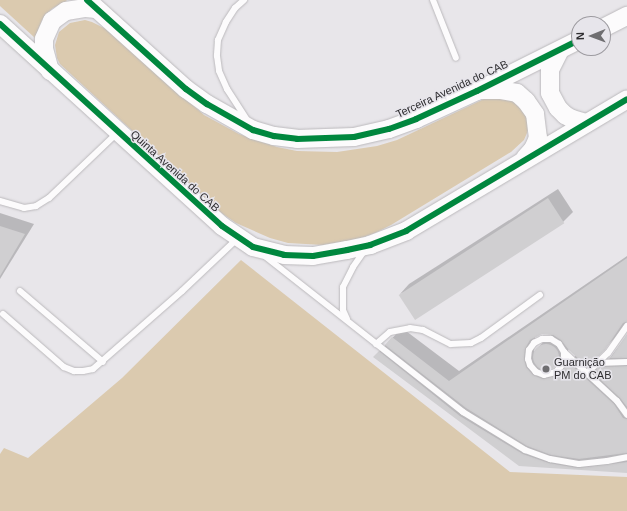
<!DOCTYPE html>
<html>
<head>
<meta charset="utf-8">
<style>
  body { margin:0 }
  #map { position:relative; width:627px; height:511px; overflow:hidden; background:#e8e6ea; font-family:Helvetica,sans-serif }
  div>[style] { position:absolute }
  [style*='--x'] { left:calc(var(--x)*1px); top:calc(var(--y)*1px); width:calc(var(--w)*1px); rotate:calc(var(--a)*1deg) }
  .green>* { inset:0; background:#dbcaaf }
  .shadow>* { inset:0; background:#0003 }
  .building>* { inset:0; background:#d0cfd1; transform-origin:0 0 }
  .round { border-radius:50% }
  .roads { filter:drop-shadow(0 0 1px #bbb9bc) drop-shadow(0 0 1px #bbb9bc) }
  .lane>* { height:6px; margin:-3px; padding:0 3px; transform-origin:3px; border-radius:3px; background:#fcfbfc }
  .secondary>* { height:18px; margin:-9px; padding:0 9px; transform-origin:9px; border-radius:9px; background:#fcfbfc }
  .cycleway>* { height:6px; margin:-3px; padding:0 3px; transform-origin:3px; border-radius:3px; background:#00873e }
  .dots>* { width:11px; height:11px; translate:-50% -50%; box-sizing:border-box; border:2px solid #e7e5eb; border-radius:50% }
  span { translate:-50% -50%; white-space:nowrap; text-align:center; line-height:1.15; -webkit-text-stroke:3px #e7e5eb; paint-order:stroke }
  .street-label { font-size:11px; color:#2e2d30 }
  .poi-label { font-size:11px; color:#2e2d30 }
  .left { translate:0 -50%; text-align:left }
  .north { position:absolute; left:571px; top:16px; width:40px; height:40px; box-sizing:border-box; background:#e7e5eb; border:1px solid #9d9ba0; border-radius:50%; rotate:269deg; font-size:11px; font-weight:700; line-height:16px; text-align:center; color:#2e2d30 }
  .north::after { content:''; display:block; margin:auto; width:14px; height:18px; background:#6f6e71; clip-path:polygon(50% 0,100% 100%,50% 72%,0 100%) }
</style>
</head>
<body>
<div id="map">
  <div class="green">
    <i style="clip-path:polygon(0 0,66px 0,67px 1px,53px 8px,47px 13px,42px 20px,35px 38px,0 6px)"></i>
    <i style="clip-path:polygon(85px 20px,92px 22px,110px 31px,204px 115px,239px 134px,277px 147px,297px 151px,337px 152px,377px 146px,397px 140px,484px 99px,508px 97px,526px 112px,529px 126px,527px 133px,524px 140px,511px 152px,391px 225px,375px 233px,358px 239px,323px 245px,288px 243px,270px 238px,236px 223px,220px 212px,60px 64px,57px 58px,55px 45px,59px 32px,70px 23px)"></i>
    <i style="clip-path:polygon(241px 260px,510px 472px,627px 477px,627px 511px,0 511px,0 454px,4px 448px,28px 458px,122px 378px)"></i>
  </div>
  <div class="shadow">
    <i style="clip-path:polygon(558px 189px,573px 212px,563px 222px,400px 294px,409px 284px)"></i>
    <i style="clip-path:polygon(0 213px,34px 224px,0 279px)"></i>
    <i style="clip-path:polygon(evenodd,627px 256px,627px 322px,614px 339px,589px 363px,598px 370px,610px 358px,627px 335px,627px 472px,520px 465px,374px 357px,402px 328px,459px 371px,627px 256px,540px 334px,554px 334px,548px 337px,534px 352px,535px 337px,540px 334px,627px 256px,569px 349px,576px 355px,565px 368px,555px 370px,549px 368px,553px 367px,569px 349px)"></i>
  </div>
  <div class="building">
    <i style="left:548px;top:198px;width:30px;height:178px;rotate:57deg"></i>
    <i style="clip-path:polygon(0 226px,25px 234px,0 276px)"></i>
    <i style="clip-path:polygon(627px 258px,627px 322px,623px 323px,605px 350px,587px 367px,568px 349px,561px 340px,553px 335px,542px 334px,530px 340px,525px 349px,524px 358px,526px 367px,533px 375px,543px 379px,559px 375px,568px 362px,614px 404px,623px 418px,627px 419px,627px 453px,579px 459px,551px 455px,527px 446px,466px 408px,385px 345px,392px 337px,449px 381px)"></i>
    <i style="clip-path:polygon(627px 334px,627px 358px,609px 358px,612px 356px)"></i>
    <i class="round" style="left:533px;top:344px;width:26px;height:26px"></i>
    <i style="clip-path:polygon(379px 351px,460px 416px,523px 454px,549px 463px,578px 468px,627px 462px,627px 473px,519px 466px,373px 357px)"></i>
    <i style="clip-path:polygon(627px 366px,627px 407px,620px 398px,593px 373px,599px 367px)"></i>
  </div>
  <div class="roads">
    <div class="lane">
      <i style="--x:244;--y:0;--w:12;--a:138"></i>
      <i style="--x:235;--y:8;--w:17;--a:123"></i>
      <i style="--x:226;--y:22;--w:20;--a:114"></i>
      <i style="--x:218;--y:40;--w:16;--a:94"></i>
      <i style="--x:217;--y:56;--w:15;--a:82"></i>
      <i style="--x:219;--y:71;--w:20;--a:66"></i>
      <i style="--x:227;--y:89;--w:37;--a:57"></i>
      <i style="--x:433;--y:0;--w:62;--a:68.4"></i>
      <i style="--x:0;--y:201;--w:25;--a:16"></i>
      <i style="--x:24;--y:208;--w:12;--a:-9"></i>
      <i style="--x:36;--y:206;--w:15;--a:-32"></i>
      <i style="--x:49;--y:198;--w:94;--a:-43.7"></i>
      <i style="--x:266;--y:257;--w:251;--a:38.2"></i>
      <i style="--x:463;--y:412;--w:73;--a:31.5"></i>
      <i style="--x:525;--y:450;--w:27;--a:20"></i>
      <i style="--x:550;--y:459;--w:29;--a:10"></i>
      <i style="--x:579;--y:464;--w:28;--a:-6"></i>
      <i style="--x:607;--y:461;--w:20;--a:-11"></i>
      <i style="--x:20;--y:291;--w:109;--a:40.5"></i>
      <i style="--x:3;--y:314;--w:81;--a:41"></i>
      <i style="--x:64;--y:367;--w:11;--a:22"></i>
      <i style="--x:74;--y:371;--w:9;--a:0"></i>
      <i style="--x:83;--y:371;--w:10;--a:-11"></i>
      <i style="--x:93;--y:369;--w:118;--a:-41.2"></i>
      <i style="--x:182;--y:291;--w:76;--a:-43.4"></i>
      <i style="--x:347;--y:319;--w:10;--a:-114"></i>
      <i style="--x:343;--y:310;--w:23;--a:-90"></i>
      <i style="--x:343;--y:287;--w:22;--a:-63"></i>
      <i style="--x:353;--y:267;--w:21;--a:-55"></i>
      <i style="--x:376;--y:344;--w:18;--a:-41"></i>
      <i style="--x:390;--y:332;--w:20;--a:-11"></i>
      <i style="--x:410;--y:328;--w:13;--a:9"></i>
      <i style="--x:423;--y:330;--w:31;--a:27"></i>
      <i style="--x:451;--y:344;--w:20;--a:-3"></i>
      <i style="--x:471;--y:343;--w:11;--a:-27"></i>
      <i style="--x:481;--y:338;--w:73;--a:-36.1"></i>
      <i style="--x:564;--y:352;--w:8;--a:90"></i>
      <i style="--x:564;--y:360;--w:7;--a:117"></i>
      <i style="--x:561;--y:366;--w:8;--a:130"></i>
      <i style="--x:556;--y:372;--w:12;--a:166"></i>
      <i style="--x:544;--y:375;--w:9;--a:-159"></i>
      <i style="--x:536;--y:372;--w:9;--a:-131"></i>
      <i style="--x:530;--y:365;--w:6;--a:-108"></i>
      <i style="--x:528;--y:359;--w:9;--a:-84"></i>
      <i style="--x:529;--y:350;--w:9;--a:-54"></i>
      <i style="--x:534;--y:343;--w:9;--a:-27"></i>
      <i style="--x:542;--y:339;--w:9;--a:0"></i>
      <i style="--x:551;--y:339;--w:9;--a:32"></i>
      <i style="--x:559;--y:344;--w:9;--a:58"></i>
      <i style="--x:564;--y:352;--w:72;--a:42.8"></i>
      <i style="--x:617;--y:401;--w:17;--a:54"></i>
      <i style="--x:598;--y:363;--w:29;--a:-2"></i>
      <i style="--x:587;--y:373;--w:29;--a:-44"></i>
      <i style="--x:608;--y:353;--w:33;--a:-55"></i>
    </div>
    <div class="secondary">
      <i style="--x:87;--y:0;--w:133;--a:42"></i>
      <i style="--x:186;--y:89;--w:26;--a:36"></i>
      <i style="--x:207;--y:104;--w:53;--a:29.5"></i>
      <i style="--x:253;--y:130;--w:22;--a:16"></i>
      <i style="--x:274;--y:136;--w:23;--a:7"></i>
      <i style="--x:297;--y:139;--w:57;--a:-2"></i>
      <i style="--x:354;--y:137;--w:36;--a:-13"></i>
      <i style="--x:389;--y:129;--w:29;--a:-20"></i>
      <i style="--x:416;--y:119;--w:67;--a:-24.7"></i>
      <i style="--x:477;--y:91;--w:114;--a:-26.6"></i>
      <i style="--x:0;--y:24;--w:300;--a:42.3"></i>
      <i style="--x:222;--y:226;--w:37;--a:34"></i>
      <i style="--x:253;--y:247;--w:32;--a:14"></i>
      <i style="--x:284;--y:255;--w:29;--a:2"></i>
      <i style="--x:313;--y:256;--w:35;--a:-10"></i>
      <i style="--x:347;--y:250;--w:24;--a:-12"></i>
      <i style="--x:370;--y:245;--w:39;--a:-21"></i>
      <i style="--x:406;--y:231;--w:257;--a:-30.8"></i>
      <i style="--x:603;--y:28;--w:27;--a:-27"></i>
      <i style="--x:560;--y:50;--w:22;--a:117"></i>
      <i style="--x:550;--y:70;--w:23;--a:90"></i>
      <i style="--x:550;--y:93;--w:17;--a:62"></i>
      <i style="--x:558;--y:108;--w:10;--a:45"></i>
      <i style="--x:565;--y:115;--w:8;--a:30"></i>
      <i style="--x:572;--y:119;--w:15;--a:16"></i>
      <i style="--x:50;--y:71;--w:24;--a:-105"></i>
      <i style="--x:44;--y:48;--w:9;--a:-90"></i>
      <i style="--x:44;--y:39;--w:20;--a:-66"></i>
      <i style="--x:52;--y:21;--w:17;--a:-36"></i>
      <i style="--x:66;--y:11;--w:20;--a:-9"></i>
      <i style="--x:86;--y:8;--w:10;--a:6"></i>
      <i style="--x:481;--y:90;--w:19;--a:0"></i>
      <i style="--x:500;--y:90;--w:17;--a:10"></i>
      <i style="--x:517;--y:93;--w:12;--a:42"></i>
      <i style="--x:526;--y:101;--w:16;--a:55"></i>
      <i style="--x:535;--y:114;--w:24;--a:83"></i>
      <i style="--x:538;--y:138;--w:12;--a:114"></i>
      <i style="--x:533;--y:149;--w:12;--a:132"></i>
    </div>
  </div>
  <div class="cycleway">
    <i style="--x:87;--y:0;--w:133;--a:42"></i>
    <i style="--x:186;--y:89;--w:26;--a:36"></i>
    <i style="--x:207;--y:104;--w:53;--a:29.5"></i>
    <i style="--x:253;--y:130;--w:22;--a:16"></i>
    <i style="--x:274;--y:136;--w:23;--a:7"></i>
    <i style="--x:297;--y:139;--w:57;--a:-2"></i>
    <i style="--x:354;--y:137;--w:36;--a:-13"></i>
    <i style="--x:389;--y:129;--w:29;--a:-20"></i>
    <i style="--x:416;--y:119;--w:67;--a:-24.7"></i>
    <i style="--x:477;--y:91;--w:114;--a:-26.6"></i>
    <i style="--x:0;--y:24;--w:300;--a:42.3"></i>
    <i style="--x:222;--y:226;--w:37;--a:34"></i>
    <i style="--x:253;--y:247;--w:32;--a:14"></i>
    <i style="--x:284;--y:255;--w:29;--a:2"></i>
    <i style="--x:313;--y:256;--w:35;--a:-10"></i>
    <i style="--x:347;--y:250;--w:24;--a:-12"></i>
    <i style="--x:370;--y:245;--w:39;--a:-21"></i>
    <i style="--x:406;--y:231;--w:257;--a:-30.8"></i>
  </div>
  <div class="dots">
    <i style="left:546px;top:369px;background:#6f6e71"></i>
  </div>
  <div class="street-label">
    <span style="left:452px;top:89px;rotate:-25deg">Terceira Avenida do CAB</span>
    <span style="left:175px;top:171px;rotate:42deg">Quinta Avenida do CAB</span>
  </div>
  <div class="poi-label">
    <span class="left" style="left:554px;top:369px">Guarnição<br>PM do CAB</span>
  </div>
  <div class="north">N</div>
</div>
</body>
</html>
